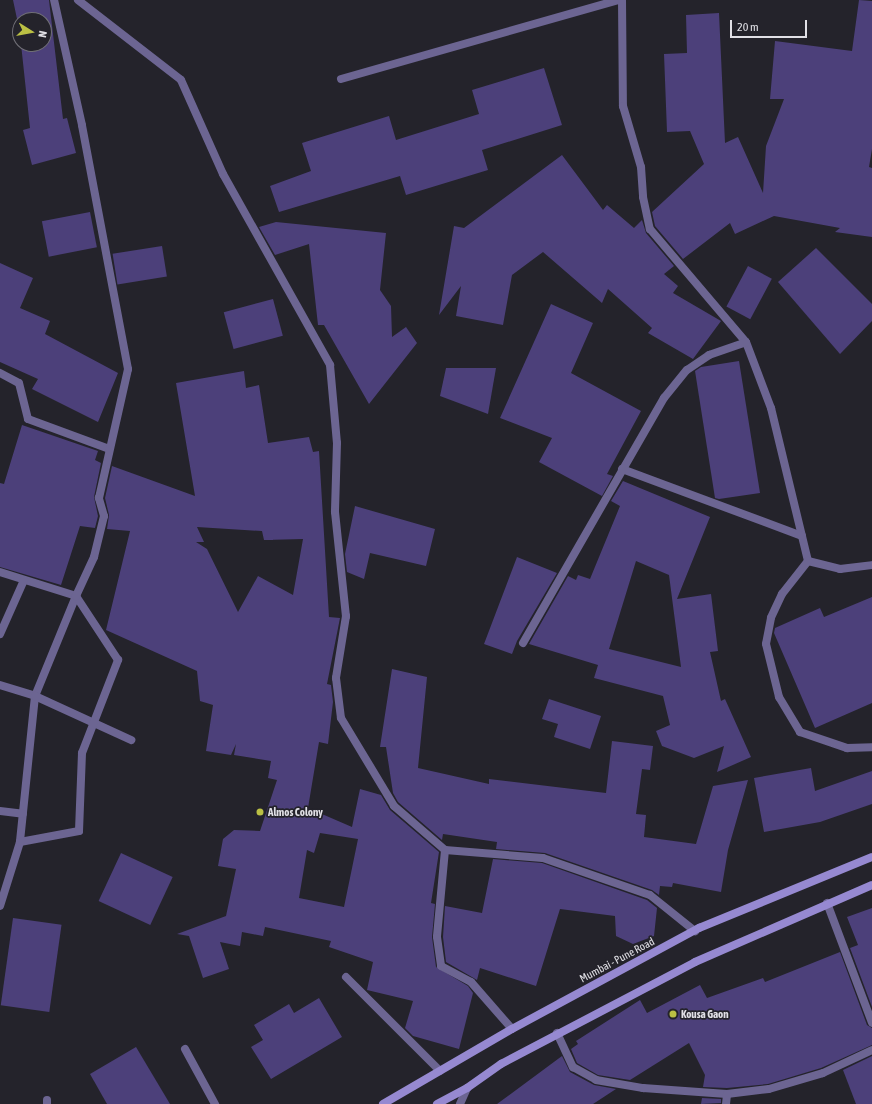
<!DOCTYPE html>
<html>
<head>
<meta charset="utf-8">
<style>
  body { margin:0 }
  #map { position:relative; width:872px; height:1104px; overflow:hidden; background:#24232b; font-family:"Asap Condensed",sans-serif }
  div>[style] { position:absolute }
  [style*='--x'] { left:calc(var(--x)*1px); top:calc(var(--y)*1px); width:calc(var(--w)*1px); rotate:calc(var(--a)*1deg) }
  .building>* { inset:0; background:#4c407a; transform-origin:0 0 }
  .service>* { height:8px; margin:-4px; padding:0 4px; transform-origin:4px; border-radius:4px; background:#6c6592 }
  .minor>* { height:8px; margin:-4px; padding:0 4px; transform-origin:4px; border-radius:4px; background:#6c6592 }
  .secondary>* { height:8px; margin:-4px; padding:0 4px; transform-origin:4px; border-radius:4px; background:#9689d1 }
  .dots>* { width:11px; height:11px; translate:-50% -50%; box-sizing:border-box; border:2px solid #24232b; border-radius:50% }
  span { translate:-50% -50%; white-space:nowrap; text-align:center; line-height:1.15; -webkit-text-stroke:3.5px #24232b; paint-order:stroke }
  .poi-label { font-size:11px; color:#e1e0e6; font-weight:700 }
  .left { translate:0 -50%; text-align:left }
  .street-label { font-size:11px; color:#e1e0e6 }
  .north { position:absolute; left:12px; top:12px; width:40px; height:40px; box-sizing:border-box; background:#24232b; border:1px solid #706f76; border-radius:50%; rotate:101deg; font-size:11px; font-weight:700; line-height:16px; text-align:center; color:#e1e0e6 }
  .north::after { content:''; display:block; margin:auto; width:14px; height:18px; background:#bbc044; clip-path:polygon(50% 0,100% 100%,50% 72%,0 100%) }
  .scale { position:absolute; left:730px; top:20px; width:77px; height:18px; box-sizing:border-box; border:2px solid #e1e0e6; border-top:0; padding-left:5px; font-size:12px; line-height:14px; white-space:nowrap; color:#e1e0e6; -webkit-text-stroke:3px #24232b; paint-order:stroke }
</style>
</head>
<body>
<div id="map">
  <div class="building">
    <i style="clip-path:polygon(13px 0,49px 0,63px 119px,67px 118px,76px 153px,32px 165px,23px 130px,30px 128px,21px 44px,44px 44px,44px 20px,20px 20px,20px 33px)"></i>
    <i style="clip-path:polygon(859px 0,872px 1px,872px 149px,869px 167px,872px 168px,872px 237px,835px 232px,840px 228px,774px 216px,735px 234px,730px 223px,683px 259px,655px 226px,652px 212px,704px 164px,690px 131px,667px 132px,664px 54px,687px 53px,686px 15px,719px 13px,725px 143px,738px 137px,763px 193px,766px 146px,784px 99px,770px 99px,775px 41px,852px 51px)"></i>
    <i style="clip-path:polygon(544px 68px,562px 125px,482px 150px,488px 170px,406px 195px,400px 176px,279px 212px,270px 186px,311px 171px,302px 143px,389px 116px,396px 140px,479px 114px,472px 90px)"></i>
    <i style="clip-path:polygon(562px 155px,603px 210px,607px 205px,634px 228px,642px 220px,646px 233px,674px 266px,664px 274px,678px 286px,673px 293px,721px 321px,693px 359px,648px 333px,652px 328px,608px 289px,602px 303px,543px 252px,512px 275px,503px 325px,456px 316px,461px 286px,439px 315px,454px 226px,464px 228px)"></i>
    <i style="left:90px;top:212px;width:36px;height:49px;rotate:79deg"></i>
    <i style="clip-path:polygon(276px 222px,386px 233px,380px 290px,391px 306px,392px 337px,406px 327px,417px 343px,369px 404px,324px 325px,318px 325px,309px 244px,275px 255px,259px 227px)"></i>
    <i style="left:162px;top:246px;width:31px;height:50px;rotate:81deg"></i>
    <i style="clip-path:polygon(816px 248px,872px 304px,872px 321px,840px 354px,778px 282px)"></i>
    <i style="clip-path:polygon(0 263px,33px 278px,20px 308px,50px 321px,45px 334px,118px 373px,98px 422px,32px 389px,38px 379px,0 362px)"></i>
    <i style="left:748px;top:266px;width:27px;height:46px;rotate:28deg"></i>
    <i style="left:273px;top:299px;width:38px;height:51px;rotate:75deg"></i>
    <i style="clip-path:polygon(551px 304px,593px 323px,571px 373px,641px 411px,607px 474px,613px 476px,602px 496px,539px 462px,552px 438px,500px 418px)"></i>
    <i style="clip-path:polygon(739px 361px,760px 493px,719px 499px,715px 498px,695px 371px,701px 367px)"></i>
    <i style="clip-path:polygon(446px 368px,496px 368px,488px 414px,440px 396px)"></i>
    <i style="clip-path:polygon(evenodd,244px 371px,246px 388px,259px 385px,268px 443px,309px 437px,313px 452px,319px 451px,329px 617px,340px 618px,327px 684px,331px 685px,333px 702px,328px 744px,319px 742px,308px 808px,352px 827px,360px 789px,381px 795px,390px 810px,439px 852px,431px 903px,435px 904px,432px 937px,436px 967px,468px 986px,473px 993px,459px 1049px,413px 1036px,405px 1028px,413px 1001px,367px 990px,373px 962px,329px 947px,331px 941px,265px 927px,263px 936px,242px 932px,240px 946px,220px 942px,229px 969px,203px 978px,189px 936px,177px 934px,226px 916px,236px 869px,218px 866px,223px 839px,234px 830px,260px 831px,277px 780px,268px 778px,271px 761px,234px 755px,236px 744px,231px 755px,206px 751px,213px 705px,200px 701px,197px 671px,106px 630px,130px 531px,107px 529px,109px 515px,105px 498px,112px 466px,195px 496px,176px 383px,244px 371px,197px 527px,262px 531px,264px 540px,303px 539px,293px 595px,258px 576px,238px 612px,207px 549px,196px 542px,204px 542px,197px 527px,244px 371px,320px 833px,358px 839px,344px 907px,299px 898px,307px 850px,314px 853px,320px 833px)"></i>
    <i style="clip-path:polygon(22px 425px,98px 451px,95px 460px,101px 463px,94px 497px,98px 516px,95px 528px,80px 526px,61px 585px,0 567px,0 483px,4px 484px)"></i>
    <i style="clip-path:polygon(evenodd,623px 481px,710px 517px,677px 599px,711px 594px,718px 651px,710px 652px,721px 701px,725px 699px,751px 757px,717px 772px,724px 746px,694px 758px,662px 746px,656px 731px,670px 725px,663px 696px,594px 678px,598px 665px,529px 644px,568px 576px,576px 580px,578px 575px,590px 579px,620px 506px,611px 501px,623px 481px,636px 561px,669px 575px,681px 667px,609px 649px,636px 561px)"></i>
    <i style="clip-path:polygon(355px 506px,435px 529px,426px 566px,370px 553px,364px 579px,347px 572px,345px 554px)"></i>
    <i style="clip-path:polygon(517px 557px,557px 573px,517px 641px,512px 654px,484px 644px)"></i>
    <i style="clip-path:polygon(872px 597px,872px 703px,815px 728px,774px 633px,775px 628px,820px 608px,824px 617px)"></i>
    <i style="clip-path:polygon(392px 669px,427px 677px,418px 768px,489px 784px,489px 779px,606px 793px,612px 741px,653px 746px,650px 770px,642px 769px,636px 814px,646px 815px,644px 837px,696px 844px,713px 786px,748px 780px,728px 850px,721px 892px,673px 883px,672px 887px,660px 886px,659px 895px,652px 890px,545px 853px,496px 849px,497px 842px,443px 834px,442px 840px,398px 802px,393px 793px,386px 747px,380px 747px)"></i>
    <i style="clip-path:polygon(549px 699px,601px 716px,590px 749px,554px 737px,558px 724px,542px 719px)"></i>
    <i style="clip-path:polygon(811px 768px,815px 791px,872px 771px,872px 804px,820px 822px,764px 832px,754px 778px)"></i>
    <i style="left:121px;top:853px;width:57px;height:53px;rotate:25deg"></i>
    <i style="clip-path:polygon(493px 859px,542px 863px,647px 900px,657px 908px,654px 936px,633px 944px,616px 936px,615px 916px,560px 909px,536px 986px,480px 968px,477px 980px,446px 962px,443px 937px,445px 906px,482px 913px)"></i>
    <i style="clip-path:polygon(872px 908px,872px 1007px,850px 948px,858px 945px,847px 917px)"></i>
    <i style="left:13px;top:918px;width:49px;height:88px;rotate:8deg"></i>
    <i style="clip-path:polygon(840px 952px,867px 1025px,872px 1028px,872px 1045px,821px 1068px,768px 1084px,727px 1088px,703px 1087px,705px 1075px,689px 1043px,630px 1080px,598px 1075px,577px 1063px,571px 1049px,578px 1044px,576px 1041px,640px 1000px,647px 1013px,700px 985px,707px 998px,763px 978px,765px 982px)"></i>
    <i style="clip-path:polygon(319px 998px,342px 1037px,271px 1079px,251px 1047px,263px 1040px,254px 1025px,289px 1004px,294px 1013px)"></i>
    <i style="clip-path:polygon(136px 1047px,170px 1104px,107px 1104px,90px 1074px)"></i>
    <i style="clip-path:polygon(562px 1056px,570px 1072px,594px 1085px,616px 1089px,593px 1104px,497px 1104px)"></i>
    <i style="clip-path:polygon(872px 1056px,872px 1104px,856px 1104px,843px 1070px)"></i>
    <i style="clip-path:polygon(702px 1098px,721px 1099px,721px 1103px,701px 1104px)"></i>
  </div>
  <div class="service">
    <i style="--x:341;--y:79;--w:289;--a:-15.9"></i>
    <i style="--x:346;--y:977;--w:133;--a:45"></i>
    <i style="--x:185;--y:1049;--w:63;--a:61.4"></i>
  </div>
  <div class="minor">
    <i style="--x:78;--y:0;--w:130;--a:37.8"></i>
    <i style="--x:181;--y:80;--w:103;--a:65.9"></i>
    <i style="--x:223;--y:174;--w:219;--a:60.7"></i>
    <i style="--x:330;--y:365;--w:78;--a:84.9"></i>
    <i style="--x:337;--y:443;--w:69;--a:91.7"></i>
    <i style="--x:335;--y:512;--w:105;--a:84"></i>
    <i style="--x:346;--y:616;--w:63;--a:99.2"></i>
    <i style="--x:336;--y:678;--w:40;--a:82.9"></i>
    <i style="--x:341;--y:718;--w:103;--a:58.9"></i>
    <i style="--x:394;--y:806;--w:67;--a:40.8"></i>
    <i style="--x:445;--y:850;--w:87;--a:95.3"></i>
    <i style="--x:437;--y:937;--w:29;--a:82"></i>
    <i style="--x:441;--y:966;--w:34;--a:28"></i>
    <i style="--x:471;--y:982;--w:62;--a:48.9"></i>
    <i style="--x:622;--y:0;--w:106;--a:89.5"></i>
    <i style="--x:623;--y:106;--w:64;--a:73.6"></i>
    <i style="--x:641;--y:167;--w:30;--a:86"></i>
    <i style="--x:643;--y:197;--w:33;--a:78"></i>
    <i style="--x:650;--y:229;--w:148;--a:49.7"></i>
    <i style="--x:746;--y:342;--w:71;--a:69.3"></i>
    <i style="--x:771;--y:408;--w:157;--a:76.4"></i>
    <i style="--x:808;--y:561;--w:33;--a:14"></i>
    <i style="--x:840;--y:569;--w:32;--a:-7"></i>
    <i style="--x:0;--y:373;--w:21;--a:28"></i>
    <i style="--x:19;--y:383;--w:37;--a:76"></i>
    <i style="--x:28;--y:419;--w:86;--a:20.3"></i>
    <i style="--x:622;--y:469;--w:192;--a:20.4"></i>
    <i style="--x:808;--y:561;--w:42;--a:128.2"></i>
    <i style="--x:782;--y:594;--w:26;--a:115"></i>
    <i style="--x:771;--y:618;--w:26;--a:101"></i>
    <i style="--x:766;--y:644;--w:55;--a:76.2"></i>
    <i style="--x:779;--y:697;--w:41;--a:59"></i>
    <i style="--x:800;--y:732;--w:50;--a:18.8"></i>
    <i style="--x:847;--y:748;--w:25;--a:-2"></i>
    <i style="--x:0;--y:572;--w:80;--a:17.5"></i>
    <i style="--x:76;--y:596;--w:108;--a:112.3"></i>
    <i style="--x:35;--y:696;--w:147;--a:95.9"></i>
    <i style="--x:0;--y:634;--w:59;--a:-66"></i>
    <i style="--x:523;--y:643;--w:283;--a:-60.1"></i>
    <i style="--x:664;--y:398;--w:36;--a:-51"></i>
    <i style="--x:687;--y:370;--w:27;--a:-34"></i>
    <i style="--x:709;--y:355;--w:39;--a:-19"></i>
    <i style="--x:0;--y:685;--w:37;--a:17"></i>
    <i style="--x:35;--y:696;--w:106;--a:24.6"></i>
    <i style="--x:0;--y:811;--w:23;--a:7"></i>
    <i style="--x:445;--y:850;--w:98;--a:4.7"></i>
    <i style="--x:543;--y:858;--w:113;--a:19.1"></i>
    <i style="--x:650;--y:895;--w:58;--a:38.7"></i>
    <i style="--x:827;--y:903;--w:128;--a:69.4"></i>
    <i style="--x:0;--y:906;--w:67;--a:-72.6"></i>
    <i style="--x:20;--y:842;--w:60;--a:-10.6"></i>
    <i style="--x:79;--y:831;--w:78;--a:-87.8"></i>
    <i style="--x:82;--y:753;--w:100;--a:-68.8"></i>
    <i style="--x:118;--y:660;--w:77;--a:-123.3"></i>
    <i style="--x:76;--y:596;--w:43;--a:-65.2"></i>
    <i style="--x:94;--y:557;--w:42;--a:-76.3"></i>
    <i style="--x:104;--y:516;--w:19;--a:-106"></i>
    <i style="--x:99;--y:498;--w:132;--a:-77.3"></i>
    <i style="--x:128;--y:369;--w:248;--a:-100.7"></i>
    <i style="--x:82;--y:125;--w:128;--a:-102.6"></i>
    <i style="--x:557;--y:1033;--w:38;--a:65"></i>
    <i style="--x:573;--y:1067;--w:26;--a:29"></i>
    <i style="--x:596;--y:1080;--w:48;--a:9.7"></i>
    <i style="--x:643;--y:1088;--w:84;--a:4.1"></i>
    <i style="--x:727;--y:1094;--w:42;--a:-6.8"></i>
    <i style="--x:769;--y:1089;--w:56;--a:-16.5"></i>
    <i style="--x:823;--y:1073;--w:54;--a:-25.1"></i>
    <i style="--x:47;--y:1100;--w:4;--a:90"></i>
    <i style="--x:460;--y:1104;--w:17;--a:-66"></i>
    <i style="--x:726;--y:1104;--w:10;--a:-84"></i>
  </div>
  <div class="secondary">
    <i style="--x:383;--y:1104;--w:149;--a:-30.2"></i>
    <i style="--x:512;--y:1029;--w:213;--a:-28.4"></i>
    <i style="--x:699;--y:928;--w:187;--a:-22.3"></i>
    <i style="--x:437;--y:1104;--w:34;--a:-28"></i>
    <i style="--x:467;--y:1088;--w:42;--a:-35.2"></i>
    <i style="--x:501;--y:1064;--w:219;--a:-27.7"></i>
    <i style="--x:695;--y:962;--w:193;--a:-23.5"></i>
  </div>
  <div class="dots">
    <i style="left:260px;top:812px;background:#bbc044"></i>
    <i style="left:673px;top:1014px;background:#bbc044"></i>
  </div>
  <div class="poi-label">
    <span class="left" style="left:268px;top:812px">Almos Colony</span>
    <span class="left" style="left:681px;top:1014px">Kousa Gaon</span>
  </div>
  <div class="street-label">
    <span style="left:617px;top:960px;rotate:-28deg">Mumbai - Pune Road</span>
  </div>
  <div class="north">N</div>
  <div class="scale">20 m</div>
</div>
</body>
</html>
